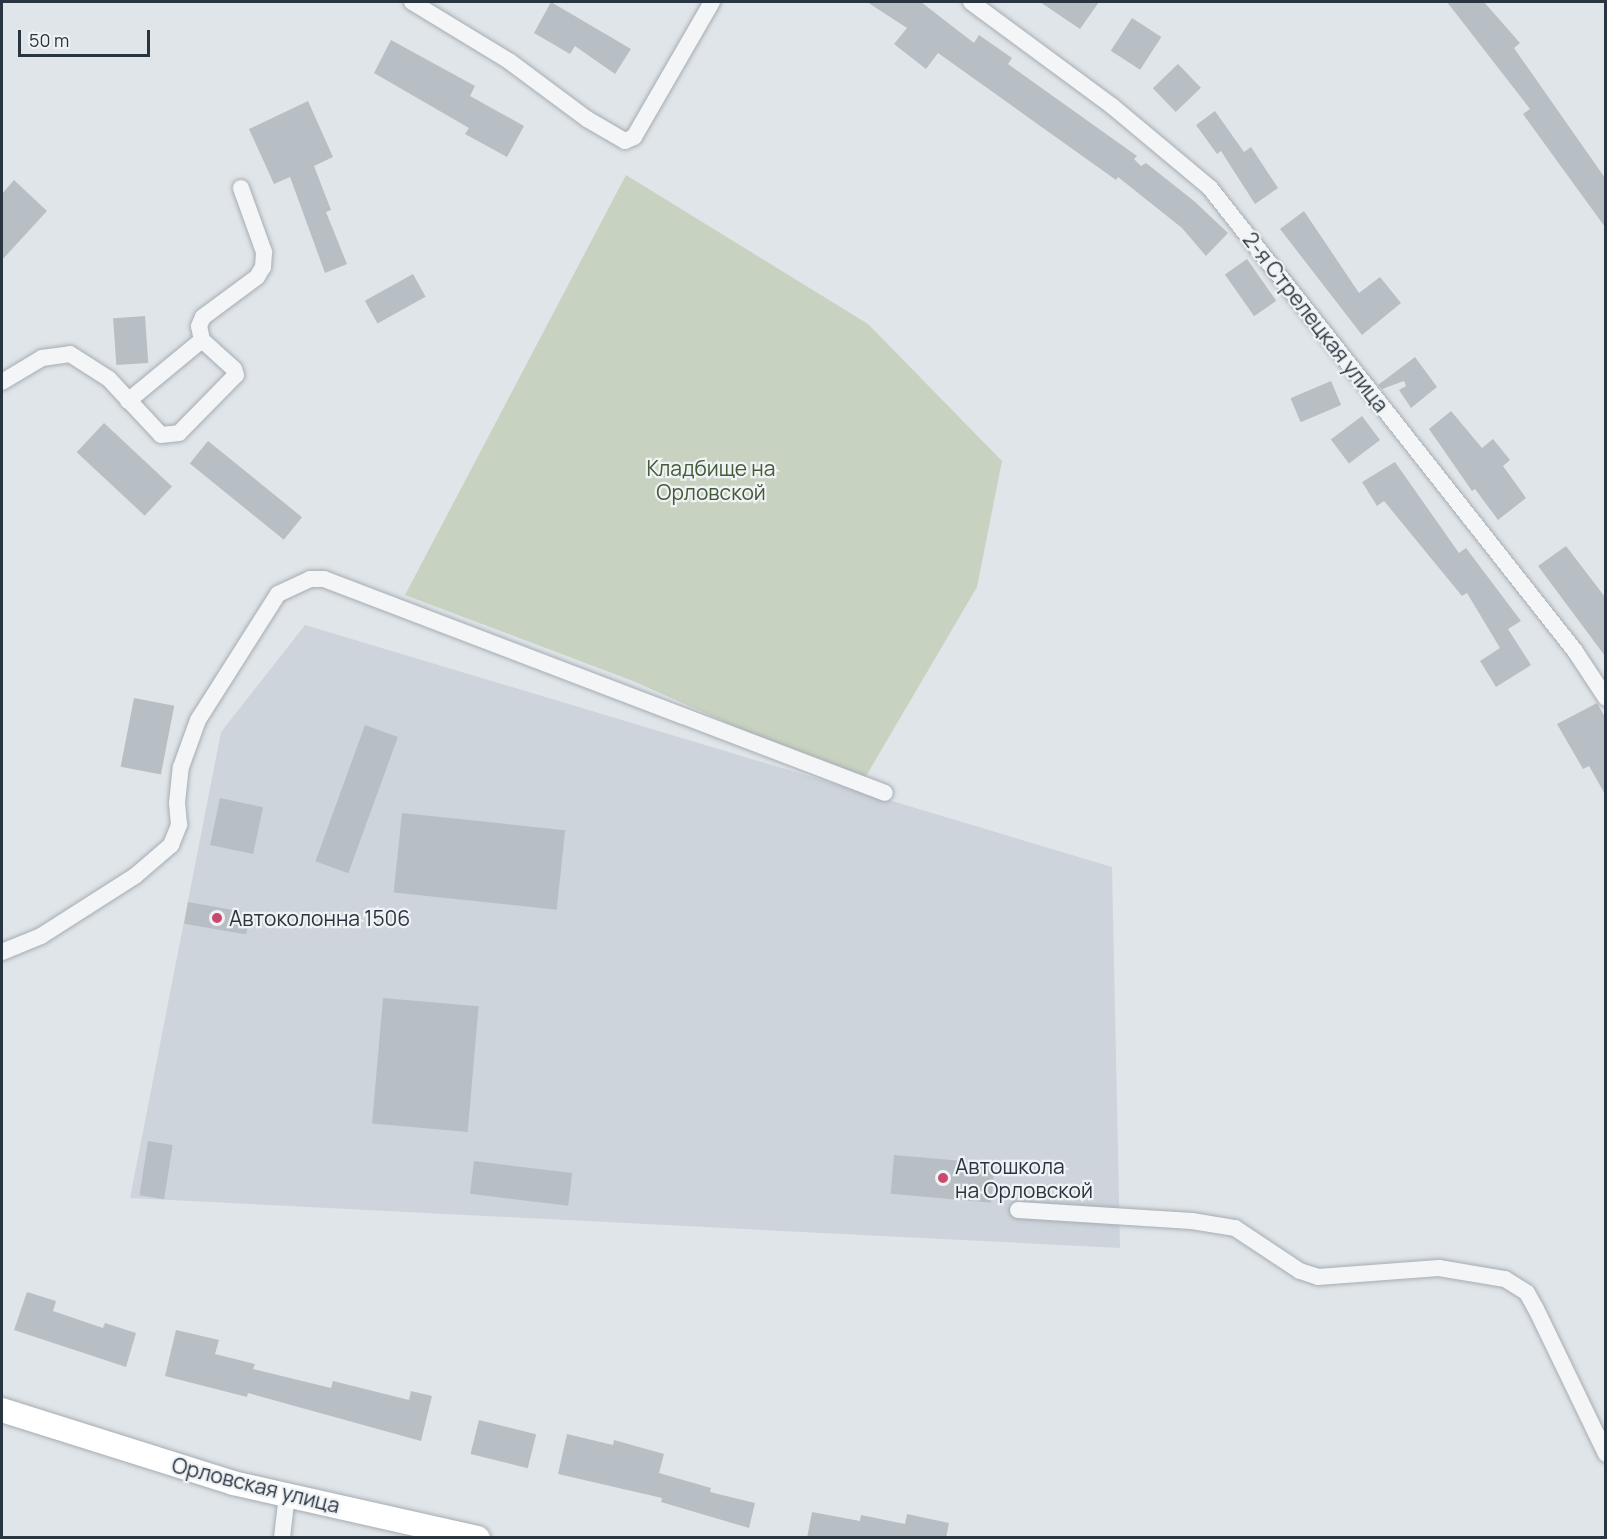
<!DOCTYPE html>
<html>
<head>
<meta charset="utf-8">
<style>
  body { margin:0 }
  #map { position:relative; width:1607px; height:1539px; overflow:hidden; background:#e0e5e9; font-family:Manrope,sans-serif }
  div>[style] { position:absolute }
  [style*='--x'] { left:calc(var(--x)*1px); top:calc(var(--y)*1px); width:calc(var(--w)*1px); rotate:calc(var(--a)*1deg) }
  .built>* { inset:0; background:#ced4db }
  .green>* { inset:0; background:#c8d2c1 }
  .building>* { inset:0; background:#b7bfc5; transform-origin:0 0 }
  .roads { filter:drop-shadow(0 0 2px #a5adb3) drop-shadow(0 0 2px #a5adb3) }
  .street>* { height:16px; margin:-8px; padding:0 8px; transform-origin:8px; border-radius:8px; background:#f3f5f7 }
  .secondary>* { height:24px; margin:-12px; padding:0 12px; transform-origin:12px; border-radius:12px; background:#fff }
  .dots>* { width:16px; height:16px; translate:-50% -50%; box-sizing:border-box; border:3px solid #f0f3f6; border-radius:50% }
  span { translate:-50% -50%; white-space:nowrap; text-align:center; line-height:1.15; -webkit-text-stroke:4.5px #f0f3f6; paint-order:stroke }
  .street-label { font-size:21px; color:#293540 }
  .park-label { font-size:21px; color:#435b37 }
  .poi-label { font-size:21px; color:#293540 }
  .left { translate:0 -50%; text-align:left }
  .frame { position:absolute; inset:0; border:3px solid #293540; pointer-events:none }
  .scale { position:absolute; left:18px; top:30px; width:132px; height:27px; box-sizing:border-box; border:3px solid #293540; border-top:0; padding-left:8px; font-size:18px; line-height:21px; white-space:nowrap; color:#293540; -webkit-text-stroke:4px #f0f3f6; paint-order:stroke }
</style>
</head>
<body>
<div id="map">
  <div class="built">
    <i style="clip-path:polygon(305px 625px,1112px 867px,1120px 1248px,130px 1198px,221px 732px)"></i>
  </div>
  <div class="green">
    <i style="clip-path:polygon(626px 175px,868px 324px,1002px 461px,977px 587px,862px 783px,633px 681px,405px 595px)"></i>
  </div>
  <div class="building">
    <i style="clip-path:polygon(551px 2px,631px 49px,615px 74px,575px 46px,570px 54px,534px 33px)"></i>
    <i style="clip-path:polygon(867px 2px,921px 2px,974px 43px,979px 35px,1012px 58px,1008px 64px,1137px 156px,1134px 159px,1141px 166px,1146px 163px,1194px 201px,1228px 233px,1206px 256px,1182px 228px,1118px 177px,1116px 180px,938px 53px,926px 69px,894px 44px,907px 28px)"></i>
    <i style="clip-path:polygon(1040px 2px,1099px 2px,1080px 29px)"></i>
    <i style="clip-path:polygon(1447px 2px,1484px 2px,1520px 43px,1514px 48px,1605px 178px,1605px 227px,1523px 114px,1530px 109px)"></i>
    <i style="left:1132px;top:18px;width:35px;height:39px;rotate:33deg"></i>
    <i style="clip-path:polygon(391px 40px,475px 86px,470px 96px,524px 126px,507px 157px,465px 134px,469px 128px,374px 73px)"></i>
    <i style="left:1178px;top:64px;width:33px;height:35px;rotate:46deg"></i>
    <i style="clip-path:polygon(308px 101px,333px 157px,314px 166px,331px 210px,326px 212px,347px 264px,325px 273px,290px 177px,274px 184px,249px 129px)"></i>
    <i style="clip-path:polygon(1215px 111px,1244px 152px,1251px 147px,1278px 188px,1255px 204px,1221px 151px,1217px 154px,1196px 125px)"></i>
    <i style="clip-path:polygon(14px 180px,47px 211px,2px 260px,2px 194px)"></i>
    <i style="clip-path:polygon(1304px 211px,1359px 293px,1380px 277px,1401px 303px,1362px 335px,1280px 229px)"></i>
    <i style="left:1247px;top:259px;width:51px;height:27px;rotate:55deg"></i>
    <i style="left:413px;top:274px;width:26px;height:55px;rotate:61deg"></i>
    <i style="left:145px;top:316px;width:47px;height:32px;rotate:86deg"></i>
    <i style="clip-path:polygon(1415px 357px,1437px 387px,1411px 408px,1399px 390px,1406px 386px,1404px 381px,1382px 389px,1378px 385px)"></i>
    <i style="left:1331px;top:381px;width:26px;height:44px;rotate:67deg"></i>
    <i style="clip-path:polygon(1451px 411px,1482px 448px,1493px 439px,1510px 460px,1503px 466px,1526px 498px,1498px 520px,1475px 489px,1472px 491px,1429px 429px)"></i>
    <i style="left:1362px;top:416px;width:30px;height:39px;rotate:53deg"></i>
    <i style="left:104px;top:423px;width:93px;height:40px;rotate:43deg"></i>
    <i style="left:208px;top:441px;width:121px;height:29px;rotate:39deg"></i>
    <i style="clip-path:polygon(1395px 462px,1459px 553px,1466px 548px,1521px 621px,1508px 629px,1531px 665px,1496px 687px,1480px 661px,1500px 648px,1467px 593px,1462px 596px,1384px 501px,1377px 506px,1362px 482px)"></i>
    <i style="clip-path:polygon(1566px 546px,1605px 597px,1605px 656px,1538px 566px)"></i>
    <i style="left:134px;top:698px;width:41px;height:70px;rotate:11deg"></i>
    <i style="clip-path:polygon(1597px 703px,1605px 717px,1605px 794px,1589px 766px,1583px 769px,1557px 724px)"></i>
    <i style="left:365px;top:725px;width:35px;height:145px;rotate:20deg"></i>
    <i style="left:220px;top:798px;width:44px;height:48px;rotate:12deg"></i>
    <i style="left:402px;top:813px;width:164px;height:80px;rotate:6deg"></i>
    <i style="left:188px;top:902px;width:63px;height:22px;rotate:10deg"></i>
    <i style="left:383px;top:998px;width:96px;height:126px;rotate:5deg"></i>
    <i style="left:148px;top:1141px;width:25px;height:55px;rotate:9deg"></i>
    <i style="left:894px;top:1155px;width:101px;height:39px;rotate:5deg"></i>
    <i style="left:474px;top:1161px;width:99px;height:33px;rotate:7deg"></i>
    <i style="clip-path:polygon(27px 1292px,56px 1301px,53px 1311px,103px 1328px,105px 1323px,136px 1333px,126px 1367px,14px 1330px)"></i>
    <i style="clip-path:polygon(176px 1330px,219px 1340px,215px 1354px,255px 1364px,253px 1369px,331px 1388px,333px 1381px,409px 1400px,411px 1391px,432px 1396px,421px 1441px,248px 1393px,247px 1397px,165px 1376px)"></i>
    <i style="left:479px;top:1420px;width:59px;height:35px;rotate:14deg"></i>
    <i style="clip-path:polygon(567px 1434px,613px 1445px,614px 1440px,664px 1454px,659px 1473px,711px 1488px,710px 1492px,755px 1503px,749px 1528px,661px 1502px,662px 1498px,558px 1474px)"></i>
    <i style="clip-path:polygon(812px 1512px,860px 1521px,861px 1515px,905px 1524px,907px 1514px,949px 1523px,946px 1538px,807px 1538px)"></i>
  </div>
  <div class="roads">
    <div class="street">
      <i style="--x:412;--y:2;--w:114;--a:31.3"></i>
      <i style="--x:509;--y:61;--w:97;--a:36.6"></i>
      <i style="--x:587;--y:119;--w:44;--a:30.1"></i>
      <i style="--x:625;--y:141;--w:10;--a:-24"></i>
      <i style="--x:634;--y:137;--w:156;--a:-60"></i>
      <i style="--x:971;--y:2;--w:175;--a:36.4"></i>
      <i style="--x:1112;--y:106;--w:128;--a:39.9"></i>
      <i style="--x:1210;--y:188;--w:590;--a:51.75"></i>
      <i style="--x:1575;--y:651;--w:56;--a:56.6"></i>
      <i style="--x:2;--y:382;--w:47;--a:-31"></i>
      <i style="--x:42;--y:358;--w:28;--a:-8"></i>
      <i style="--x:70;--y:354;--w:46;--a:32.7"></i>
      <i style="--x:109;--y:379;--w:76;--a:47.1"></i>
      <i style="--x:161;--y:435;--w:18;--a:-6"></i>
      <i style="--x:179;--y:433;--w:81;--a:-45.5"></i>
      <i style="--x:236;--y:375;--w:6;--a:-108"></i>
      <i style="--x:234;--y:369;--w:43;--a:-137.8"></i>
      <i style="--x:202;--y:340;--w:14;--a:-102"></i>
      <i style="--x:199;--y:326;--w:10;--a:-66"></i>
      <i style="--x:203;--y:317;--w:67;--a:-36.5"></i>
      <i style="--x:257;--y:277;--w:12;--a:-59"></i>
      <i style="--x:263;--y:267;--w:15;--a:-86"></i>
      <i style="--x:264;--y:252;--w:68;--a:-109.8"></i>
      <i style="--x:128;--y:401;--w:96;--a:-39.5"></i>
      <i style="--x:2;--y:952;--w:42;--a:-22.3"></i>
      <i style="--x:41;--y:936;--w:112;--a:-32.6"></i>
      <i style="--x:135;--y:876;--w:48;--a:-40.7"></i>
      <i style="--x:171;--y:845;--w:22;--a:-68"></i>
      <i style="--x:179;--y:825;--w:22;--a:-95"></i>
      <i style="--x:177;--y:803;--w:36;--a:-84"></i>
      <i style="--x:181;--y:767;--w:50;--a:-70.1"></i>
      <i style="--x:198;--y:720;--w:149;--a:-57.6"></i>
      <i style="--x:278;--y:594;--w:35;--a:-25"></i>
      <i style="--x:310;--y:579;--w:14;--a:0"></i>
      <i style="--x:324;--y:579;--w:600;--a:20.88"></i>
      <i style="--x:1018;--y:1210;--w:174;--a:3.6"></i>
      <i style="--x:1192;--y:1221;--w:44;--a:9.2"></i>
      <i style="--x:1235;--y:1228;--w:78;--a:33.5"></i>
      <i style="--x:1300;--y:1271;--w:19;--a:18"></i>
      <i style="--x:1318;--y:1277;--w:121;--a:-4.3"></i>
      <i style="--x:1439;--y:1268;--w:67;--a:9.5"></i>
      <i style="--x:1505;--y:1279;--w:26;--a:32"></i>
      <i style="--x:1527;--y:1293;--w:18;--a:61"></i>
      <i style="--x:1536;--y:1309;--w:161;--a:64.2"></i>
      <i style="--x:282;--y:1538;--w:44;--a:-83.5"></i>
    </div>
    <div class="secondary">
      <i style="--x:2;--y:1410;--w:242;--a:17.5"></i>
      <i style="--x:233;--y:1483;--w:251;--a:12.7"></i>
    </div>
  </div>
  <div class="dots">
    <i style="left:217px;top:918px;background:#cb486e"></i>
    <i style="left:943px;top:1178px;background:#cb486e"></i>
  </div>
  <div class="street-label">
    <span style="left:1316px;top:322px;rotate:52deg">2-я Стрелецкая улица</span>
    <span style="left:256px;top:1485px;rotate:14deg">Орловская улица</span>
  </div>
  <div class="park-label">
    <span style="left:711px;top:480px">Кладбище на<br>Орловской</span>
  </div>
  <div class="poi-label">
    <span class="left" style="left:229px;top:918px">Автоколонна 1506</span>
    <span class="left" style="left:955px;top:1178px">Автошкола<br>на Орловской</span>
  </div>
  <div class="frame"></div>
  <div class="scale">50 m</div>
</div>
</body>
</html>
